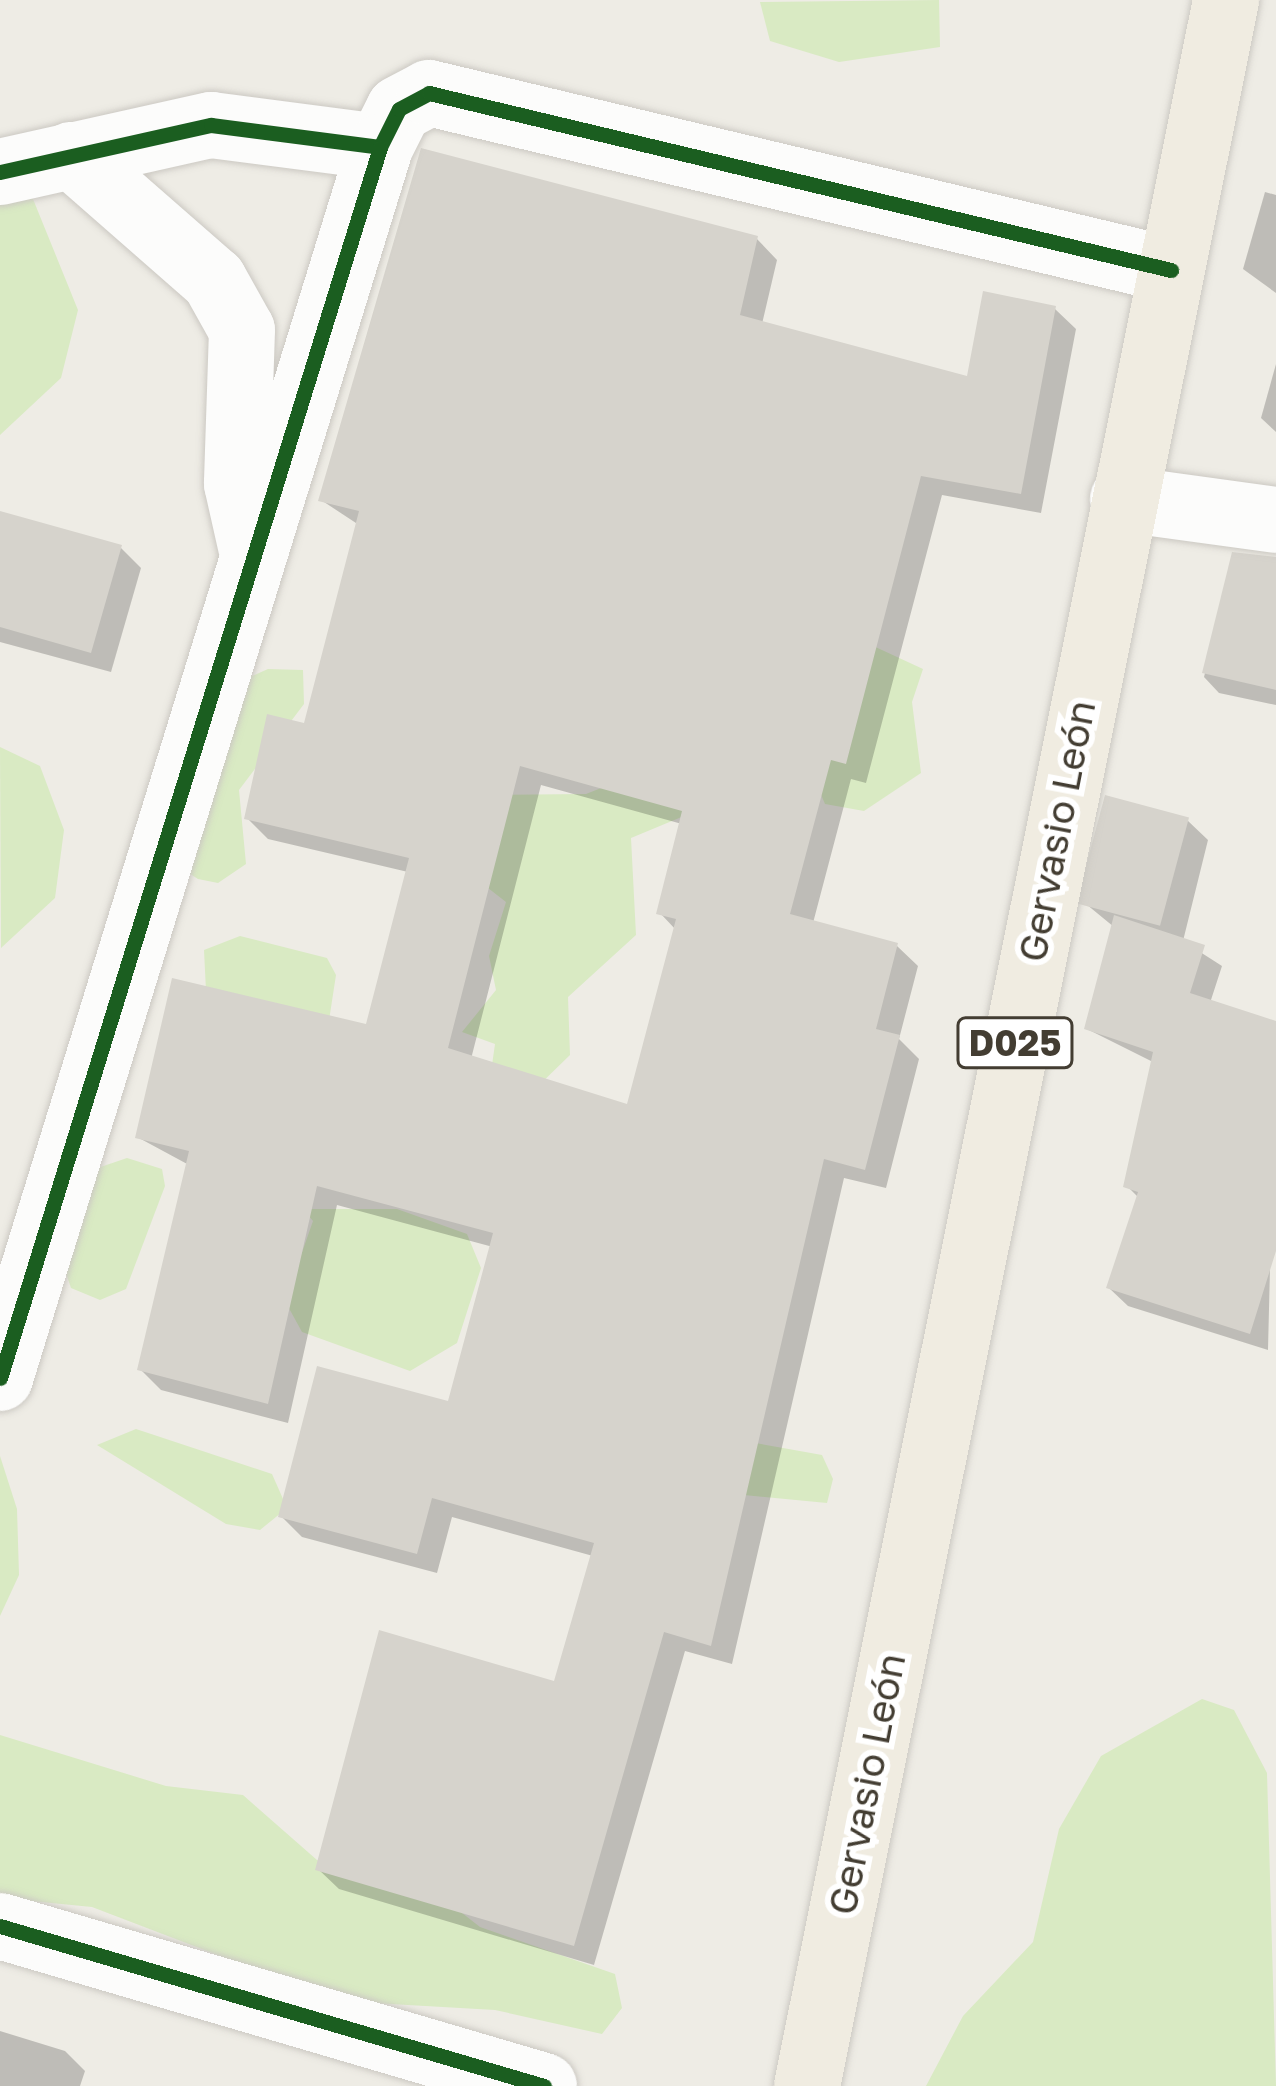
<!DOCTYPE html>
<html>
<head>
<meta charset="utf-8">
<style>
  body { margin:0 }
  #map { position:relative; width:1276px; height:2086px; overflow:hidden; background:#eeece5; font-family:"Golos Text",sans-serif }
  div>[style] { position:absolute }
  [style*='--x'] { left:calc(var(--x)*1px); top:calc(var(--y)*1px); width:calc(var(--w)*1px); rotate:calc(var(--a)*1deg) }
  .green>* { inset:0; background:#d9eac3 }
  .shadow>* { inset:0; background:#0003 }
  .building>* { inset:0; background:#d6d3cc; transform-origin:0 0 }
  .roads { filter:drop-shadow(0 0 3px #ccc9c3) drop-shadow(0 0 3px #ccc9c3) }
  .minor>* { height:66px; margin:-33px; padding:0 33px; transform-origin:33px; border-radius:33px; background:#fcfcfb }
  .primary>* { height:66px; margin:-33px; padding:0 33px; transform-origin:33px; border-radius:33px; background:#f0ece1 }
  .cycleway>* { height:15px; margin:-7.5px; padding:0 7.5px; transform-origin:7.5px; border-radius:7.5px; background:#1b5e20 }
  span { translate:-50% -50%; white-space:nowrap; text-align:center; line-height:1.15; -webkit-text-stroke:12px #fff; paint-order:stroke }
  .shield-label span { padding:3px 9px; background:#fff; border:3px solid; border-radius:9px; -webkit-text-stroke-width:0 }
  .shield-label { font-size:36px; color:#433d32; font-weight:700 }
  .street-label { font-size:39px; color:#433d32 }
</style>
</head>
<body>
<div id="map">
  <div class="green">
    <i style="clip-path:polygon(939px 0,940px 47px,839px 62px,770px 41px,760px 2px)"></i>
    <i style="clip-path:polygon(20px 167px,78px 310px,61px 378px,0 435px,0 179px)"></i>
    <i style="clip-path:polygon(869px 644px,923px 669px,912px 702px,921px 773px,864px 811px,825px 804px,811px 771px)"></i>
    <i style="clip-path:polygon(268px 669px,303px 670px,304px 704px,239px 790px,246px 864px,218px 883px,198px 879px,184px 870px,234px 684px)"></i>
    <i style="clip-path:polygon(0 747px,40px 766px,64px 830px,55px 898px,1px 948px)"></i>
    <i style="clip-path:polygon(634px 775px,761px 784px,631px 838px,636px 935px,568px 997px,570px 1055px,531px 1093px,487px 1100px,495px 1044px,462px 1032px,496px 990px,489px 956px,506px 902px,479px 881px,495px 795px,586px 794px)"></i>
    <i style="clip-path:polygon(240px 936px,327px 958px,336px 975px,328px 1027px,206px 991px,204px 950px)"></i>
    <i style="clip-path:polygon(127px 1158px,162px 1169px,165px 1186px,126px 1289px,100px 1300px,71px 1288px,56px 1244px,80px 1174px)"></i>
    <i style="clip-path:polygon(303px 1209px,397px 1209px,467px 1234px,481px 1268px,457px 1343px,410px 1371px,302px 1332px,285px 1301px,313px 1221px)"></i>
    <i style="clip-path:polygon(136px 1429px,272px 1474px,287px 1508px,260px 1530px,226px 1524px,97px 1445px)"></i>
    <i style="clip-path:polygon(744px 1441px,822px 1455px,833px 1479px,827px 1503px,744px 1495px)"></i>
    <i style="clip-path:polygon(0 1456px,17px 1509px,19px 1575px,0 1616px)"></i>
    <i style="clip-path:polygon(1202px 1699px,1234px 1710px,1267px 1773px,1276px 2086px,926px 2086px,963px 2016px,1033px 1942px,1059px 1829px,1101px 1756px)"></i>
    <i style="clip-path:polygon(0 1735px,166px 1786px,243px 1795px,317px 1860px,425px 1884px,480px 1927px,615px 1974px,622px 2008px,602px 2034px,495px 2010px,338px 2001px,92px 1907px,0 1898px)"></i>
  </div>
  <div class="shadow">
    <i style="clip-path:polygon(1265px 192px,1276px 195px,1276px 293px,1243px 269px)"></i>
    <i style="clip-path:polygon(evenodd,757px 239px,777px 260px,762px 324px,969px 380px,1055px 309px,1076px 329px,1041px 513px,942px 495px,866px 783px,851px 779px,813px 923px,897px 946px,918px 966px,899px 1039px,919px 1059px,886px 1188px,844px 1178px,732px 1664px,685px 1651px,594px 1965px,339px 1889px,318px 1869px,556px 1685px,593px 1556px,452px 1517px,437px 1573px,302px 1537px,281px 1516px,450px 1405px,493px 1247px,337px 1205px,288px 1423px,161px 1390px,140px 1369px,189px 1165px,139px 1138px,368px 1028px,408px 872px,268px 839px,247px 818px,306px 726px,359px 525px,321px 500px,757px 239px,541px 785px,682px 824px,660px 913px,676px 930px,629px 1108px,471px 1059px,541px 785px)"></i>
    <i style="clip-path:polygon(1276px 364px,1276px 432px,1261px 418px)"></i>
    <i style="clip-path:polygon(0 514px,121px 548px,141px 568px,111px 672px,0 642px)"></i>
    <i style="clip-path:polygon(1228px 579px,1276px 594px,1276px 705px,1219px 693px,1204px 677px)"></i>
    <i style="clip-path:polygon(1187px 820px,1208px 840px,1183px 941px,1222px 966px,1210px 1003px,1276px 1024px,1268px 1350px,1128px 1306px,1109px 1288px,1139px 1198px,1127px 1186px,1153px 1062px,1087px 1029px,1114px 927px,1086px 904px)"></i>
    <i style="clip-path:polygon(0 2031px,65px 2051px,85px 2071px,80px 2086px,0 2086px)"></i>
  </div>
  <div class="building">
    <i style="clip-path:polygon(evenodd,421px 148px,758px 236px,740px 315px,967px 376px,983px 291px,1056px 306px,1021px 494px,921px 476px,846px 764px,831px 760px,790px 914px,898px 943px,876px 1029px,900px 1035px,865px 1170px,824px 1159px,711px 1646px,664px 1632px,574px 1946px,315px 1870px,379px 1630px,554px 1681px,594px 1543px,432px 1498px,417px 1554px,278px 1517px,317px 1366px,448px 1401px,493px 1233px,317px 1186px,268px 1404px,137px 1370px,189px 1151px,135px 1138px,172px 978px,366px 1024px,409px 858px,244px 819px,267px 714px,304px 723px,359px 511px,318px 501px,421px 148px,520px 766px,682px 811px,656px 914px,676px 919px,627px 1104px,448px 1048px,520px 766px)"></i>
    <i style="clip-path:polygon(0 511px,122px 545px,91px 653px,0 627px)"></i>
    <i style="clip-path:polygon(1232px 552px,1276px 557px,1276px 690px,1202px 673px)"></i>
    <i style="left:1105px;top:795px;width:87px;height:112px;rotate:15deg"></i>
    <i style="clip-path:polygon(1114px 915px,1205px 945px,1190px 993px,1276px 1021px,1276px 1251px,1250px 1334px,1106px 1288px,1138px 1192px,1123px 1187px,1153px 1052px,1084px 1029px)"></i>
  </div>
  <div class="roads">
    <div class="minor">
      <i style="--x:71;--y:155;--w:190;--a:41.2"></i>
      <i style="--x:214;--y:280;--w:57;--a:60.8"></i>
      <i style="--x:242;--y:330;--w:154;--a:91.9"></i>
      <i style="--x:237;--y:484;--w:64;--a:77.3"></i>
      <i style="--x:0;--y:172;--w:216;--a:-12.6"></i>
      <i style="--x:211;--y:125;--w:170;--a:7.4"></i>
      <i style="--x:380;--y:147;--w:42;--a:-63.4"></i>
      <i style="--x:399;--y:109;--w:34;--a:-28"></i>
      <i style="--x:429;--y:93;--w:763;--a:13.42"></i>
      <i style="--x:1123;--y:499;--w:154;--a:7.8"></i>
      <i style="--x:0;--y:1378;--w:1288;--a:-72.84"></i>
      <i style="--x:0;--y:1926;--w:567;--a:16.39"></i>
    </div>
    <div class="primary">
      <i style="--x:807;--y:2086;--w:2128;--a:-78.64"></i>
    </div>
  </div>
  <div class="cycleway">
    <i style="--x:0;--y:172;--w:216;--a:-12.6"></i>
    <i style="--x:211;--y:125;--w:170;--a:7.4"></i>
    <i style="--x:380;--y:147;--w:42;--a:-63.4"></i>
    <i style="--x:399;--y:109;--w:34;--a:-28"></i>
    <i style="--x:429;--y:93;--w:763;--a:13.42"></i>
    <i style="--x:0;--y:1378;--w:1288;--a:-72.84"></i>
    <i style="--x:0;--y:1926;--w:567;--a:16.39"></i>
  </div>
  <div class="shield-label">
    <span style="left:1015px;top:1043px">D025</span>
  </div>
  <div class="street-label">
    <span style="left:1057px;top:831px;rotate:-79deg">Gervasio León</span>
    <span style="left:867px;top:1784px;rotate:-79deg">Gervasio León</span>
  </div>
</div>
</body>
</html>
